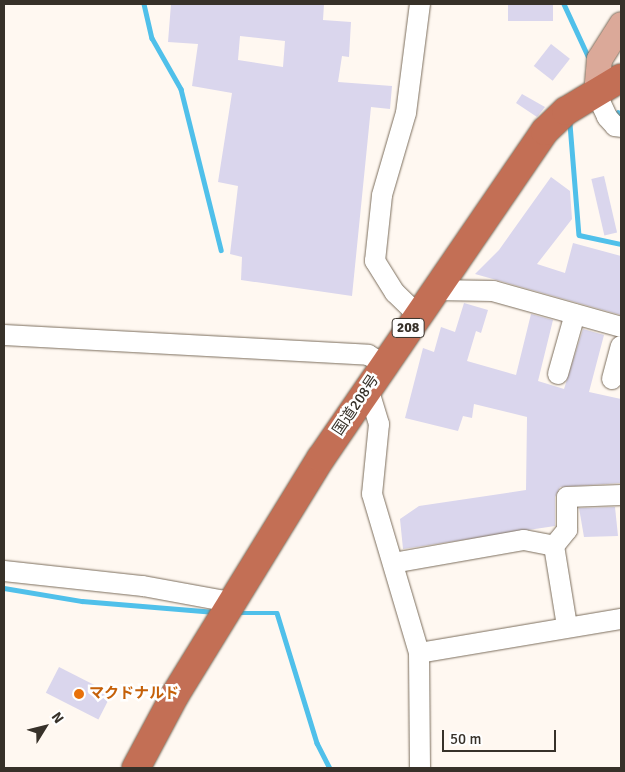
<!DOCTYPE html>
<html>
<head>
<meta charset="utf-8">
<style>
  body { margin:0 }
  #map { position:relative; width:625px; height:772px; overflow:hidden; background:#fff8f1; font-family:Signika,"Noto Sans JP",sans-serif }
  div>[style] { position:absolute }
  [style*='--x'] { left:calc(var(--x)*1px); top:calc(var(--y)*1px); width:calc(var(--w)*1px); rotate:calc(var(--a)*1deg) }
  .stream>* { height:4.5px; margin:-2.25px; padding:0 2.25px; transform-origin:2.25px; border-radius:2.25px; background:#50c0ea }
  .building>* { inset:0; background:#dad6ed; transform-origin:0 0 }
  .roads { filter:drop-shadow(0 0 1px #7c6e5d) drop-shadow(0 0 1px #7c6e5d) }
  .minor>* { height:20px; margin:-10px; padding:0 10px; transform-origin:10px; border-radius:10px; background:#fff }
  .major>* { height:25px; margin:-12.5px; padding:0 12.5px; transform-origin:12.5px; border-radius:12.5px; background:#dba999 }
  .highway>* { height:28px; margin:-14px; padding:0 14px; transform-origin:14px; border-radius:14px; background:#c36f55 }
  .dots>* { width:14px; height:14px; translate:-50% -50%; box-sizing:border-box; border:2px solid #fff; border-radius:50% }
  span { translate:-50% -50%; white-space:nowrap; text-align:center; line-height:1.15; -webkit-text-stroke:5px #fff; paint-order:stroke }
  .shield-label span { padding:1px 4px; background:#fff; border:1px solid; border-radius:4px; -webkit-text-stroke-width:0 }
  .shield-label { font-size:14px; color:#373129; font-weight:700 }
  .street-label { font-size:15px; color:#373129 }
  .food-label { font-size:15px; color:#c56008; font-weight:700 }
  .left { translate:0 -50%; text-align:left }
  .frame { position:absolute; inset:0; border:5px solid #373129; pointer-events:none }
  .north { position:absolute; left:20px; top:702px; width:50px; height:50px; -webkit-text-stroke:4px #fff; paint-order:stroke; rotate:54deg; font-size:14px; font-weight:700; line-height:20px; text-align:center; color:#373129 }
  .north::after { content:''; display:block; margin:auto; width:18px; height:22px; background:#373129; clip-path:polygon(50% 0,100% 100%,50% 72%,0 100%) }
  .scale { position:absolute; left:442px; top:730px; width:114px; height:22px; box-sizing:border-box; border:2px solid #373129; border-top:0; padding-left:6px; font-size:15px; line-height:18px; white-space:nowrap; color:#373129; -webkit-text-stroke:4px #fff; paint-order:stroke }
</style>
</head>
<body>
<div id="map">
  <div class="stream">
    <i style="--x:144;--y:4;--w:35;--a:77"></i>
    <i style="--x:152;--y:38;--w:59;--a:60.4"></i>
    <i style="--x:181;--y:89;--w:166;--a:76"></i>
    <i style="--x:564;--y:4;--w:57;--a:65.2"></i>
    <i style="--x:618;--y:112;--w:4;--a:34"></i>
    <i style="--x:570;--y:124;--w:111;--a:85.4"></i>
    <i style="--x:579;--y:235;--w:43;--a:12.1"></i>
    <i style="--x:4;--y:588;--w:79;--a:9.5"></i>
    <i style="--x:82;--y:601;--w:133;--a:4.7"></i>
    <i style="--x:236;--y:613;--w:41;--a:0"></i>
    <i style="--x:277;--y:613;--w:136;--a:72.9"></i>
    <i style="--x:317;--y:743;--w:28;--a:63"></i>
  </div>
  <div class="building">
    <i style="clip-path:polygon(evenodd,171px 4px,324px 4px,323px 20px,351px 22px,349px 57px,342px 56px,338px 82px,392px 86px,390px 109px,371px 107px,352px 296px,241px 280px,242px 257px,230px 254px,238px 186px,218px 182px,232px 93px,192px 86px,198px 44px,168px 42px,171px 4px,240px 36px,285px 41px,283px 67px,238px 60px,240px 36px)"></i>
    <i style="left:508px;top:4px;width:45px;height:17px"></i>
    <i style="left:551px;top:44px;width:24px;height:28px;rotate:38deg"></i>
    <i style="clip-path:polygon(522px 94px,545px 107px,537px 117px,516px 103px)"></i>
    <i style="left:604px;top:176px;width:58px;height:13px;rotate:77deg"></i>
    <i style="clip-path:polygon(551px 177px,570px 191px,572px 219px,537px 264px,565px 273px,573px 243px,621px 256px,621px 315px,475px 274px,499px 250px)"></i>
    <i style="clip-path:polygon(464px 303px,488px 310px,481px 333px,476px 331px,467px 361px,516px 375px,531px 314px,553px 320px,538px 381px,564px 389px,583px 329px,604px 335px,589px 392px,621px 399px,621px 483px,560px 487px,555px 497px,555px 526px,403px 549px,400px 519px,419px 506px,526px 490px,527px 417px,474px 404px,472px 418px,463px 416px,458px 431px,405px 418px,423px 348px,434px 352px,441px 327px,455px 332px)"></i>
    <i style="clip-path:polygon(615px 507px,618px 536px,584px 537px,579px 508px)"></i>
    <i style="left:59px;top:667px;width:59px;height:29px;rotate:27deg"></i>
  </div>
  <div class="roads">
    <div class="minor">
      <i style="--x:596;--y:93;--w:26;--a:65"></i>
      <i style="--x:607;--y:117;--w:12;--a:48"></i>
      <i style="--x:615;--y:126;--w:6;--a:9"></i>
      <i style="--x:435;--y:290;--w:58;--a:1"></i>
      <i style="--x:493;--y:291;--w:133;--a:15.7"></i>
      <i style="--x:418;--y:315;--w:32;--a:-136"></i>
      <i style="--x:395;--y:293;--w:38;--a:-122"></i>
      <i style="--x:375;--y:261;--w:66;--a:-83.9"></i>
      <i style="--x:382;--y:195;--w:85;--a:-73.7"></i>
      <i style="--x:406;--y:113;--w:110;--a:-82.7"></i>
      <i style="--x:4;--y:335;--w:365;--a:3.1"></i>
      <i style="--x:368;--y:355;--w:18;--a:29"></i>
      <i style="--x:558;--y:374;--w:62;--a:-74.2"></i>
      <i style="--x:612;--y:379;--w:34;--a:-75"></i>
      <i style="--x:368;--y:388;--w:38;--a:73"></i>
      <i style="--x:379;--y:424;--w:70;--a:95.7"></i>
      <i style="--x:372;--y:494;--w:166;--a:73.5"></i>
      <i style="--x:419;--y:653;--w:115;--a:89.5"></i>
      <i style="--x:393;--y:563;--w:133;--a:-10"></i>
      <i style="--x:524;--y:540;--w:31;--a:11"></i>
      <i style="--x:4;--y:571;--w:140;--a:6.2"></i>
      <i style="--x:143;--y:586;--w:88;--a:10.4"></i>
      <i style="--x:567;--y:626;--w:81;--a:-99.2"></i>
      <i style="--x:554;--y:546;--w:21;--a:-51"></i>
      <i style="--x:567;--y:530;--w:33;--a:-90"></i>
      <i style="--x:567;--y:497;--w:54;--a:-2.1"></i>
      <i style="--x:419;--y:653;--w:205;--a:-9.6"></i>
    </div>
    <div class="major">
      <i style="--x:596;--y:93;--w:34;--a:-85"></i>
      <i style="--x:599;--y:59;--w:41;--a:-57.8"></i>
    </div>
    <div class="highway">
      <i style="--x:136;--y:768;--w:83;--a:-61.9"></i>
      <i style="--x:175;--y:695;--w:278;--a:-58.4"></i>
      <i style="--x:321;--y:458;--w:396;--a:-55.6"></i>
      <i style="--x:545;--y:131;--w:29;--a:-44"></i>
      <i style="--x:566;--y:111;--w:64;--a:-31"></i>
    </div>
  </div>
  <div class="dots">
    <i style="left:79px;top:694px;background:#e8710a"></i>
  </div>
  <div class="shield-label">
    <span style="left:408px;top:328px">208</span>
  </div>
  <div class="street-label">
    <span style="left:356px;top:405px;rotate:-56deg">国道208号</span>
  </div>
  <div class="food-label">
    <span class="left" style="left:89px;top:694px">マクドナルド</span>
  </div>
  <div class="frame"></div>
  <div class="north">N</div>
  <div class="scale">50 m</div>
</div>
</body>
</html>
